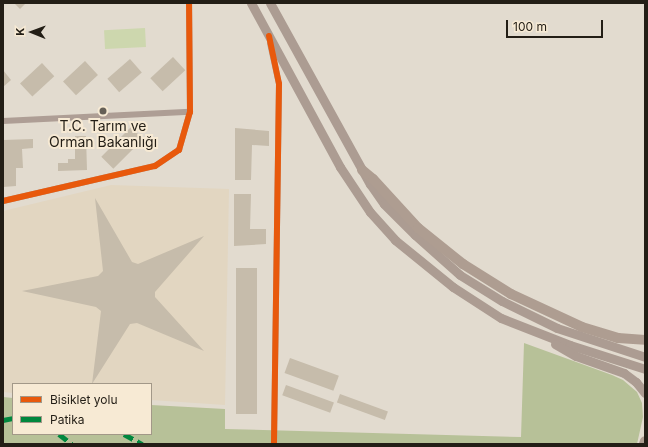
<!DOCTYPE html>
<html>
<head>
<meta charset="utf-8">
<style>
  body { margin:0 }
  #map { position:relative; width:648px; height:447px; overflow:hidden; background:#e2dbcf; font-family:Inter,sans-serif }
  div>[style] { position:absolute }
  [style*='--x'] { left:calc(var(--x)*1px); top:calc(var(--y)*1px); width:calc(var(--w)*1px); rotate:calc(var(--a)*1deg) }
  .built>* { inset:0; background:#e2d6c1 }
  .green>* { inset:0; background:#cdd7ae; transform-origin:0 0 }
  .forest>* { inset:0; background:#b7c198 }
  .building>* { inset:0; background:#c6bcab; transform-origin:0 0 }
  .street>* { height:6px; margin:-3px; padding:0 3px; transform-origin:3px; border-radius:3px; background:#ae9e95 }
  .secondary>* { height:9px; margin:-4.5px; padding:0 4.5px; transform-origin:4.5px; border-radius:4.5px; background:#ac9c92 }
  .primary>* { height:10px; margin:-5px; padding:0 5px; transform-origin:5px; border-radius:5px; background:#ae9d91 }
  .quiet>* { height:5px; margin-top:-2.5px; transform-origin:0; background:repeating-linear-gradient(90deg,#00873e 0 10px,transparent 0 15px) }
  .cycleway>* { height:6px; margin:-3px; padding:0 3px; transform-origin:3px; border-radius:3px; background:#e8590c }
  .dots>* { width:11px; height:11px; translate:-50% -50%; box-sizing:border-box; border:2px solid #f7ead4; border-radius:50% }
  span { translate:-50% -50%; white-space:nowrap; text-align:center; line-height:1.15; -webkit-text-stroke:4px #f7ead4; paint-order:stroke }
  .poi-label { font-size:14px; color:#231e16 }
  .frame { position:absolute; inset:0; border:4px solid #231e16; pointer-events:none }
  .legend { position:absolute; left:12px; top:383px; width:140px; height:52px; box-sizing:border-box; background:#f7ead4; border:1px solid #a29888; margin:0; padding:5px 7px; list-style:none; font-size:12px; color:#231e16 }
  .legend li { display:flex; align-items:center; gap:8px; height:20px }
  .legend b { width:20px; border:1px solid #a29888 }
  .north { position:absolute; left:12px; top:12px; width:40px; height:40px; -webkit-text-stroke:3px #f7ead4; paint-order:stroke; rotate:271deg; font-size:11px; font-weight:700; line-height:16px; text-align:center; color:#231e16 }
  .north::after { content:''; display:block; margin:auto; width:14px; height:18px; background:#231e16; clip-path:polygon(50% 0,100% 100%,50% 72%,0 100%) }
  .scale { position:absolute; left:506px; top:20px; width:97px; height:18px; box-sizing:border-box; border:2px solid #231e16; border-top:0; padding-left:5px; font-size:12px; line-height:14px; white-space:nowrap; color:#231e16; -webkit-text-stroke:3px #f7ead4; paint-order:stroke }
</style>
</head>
<body>
<div id="map">
  <div class="built">
    <i style="clip-path:polygon(111px 185px,229px 189px,225px 405px,151px 400px,151px 384px,13px 384px,13px 393px,3px 392px,3px 211px)"></i>
  </div>
  <div class="green">
    <i style="left:145px;top:28px;width:19px;height:41px;rotate:87deg"></i>
  </div>
  <div class="forest">
    <i style="clip-path:polygon(524px 343px,612px 375px,623px 380px,637px 392px,642px 403px,643px 417px,637px 444px,3px 444px,3px 397px,13px 398px,13px 434px,151px 434px,151px 405px,225px 409px,225px 429px,521px 437px)"></i>
  </div>
  <div class="building">
    <i style="clip-path:polygon(14px 3px,26px 3px,20px 9px)"></i>
    <i style="left:173px;top:57px;width:18px;height:31px;rotate:47deg"></i>
    <i style="left:130px;top:59px;width:18px;height:30px;rotate:49deg"></i>
    <i style="left:85px;top:61px;width:19px;height:30px;rotate:47deg"></i>
    <i style="left:42px;top:63px;width:18px;height:30px;rotate:47deg"></i>
    <i style="clip-path:polygon(3px 70px,11px 80px,3px 87px)"></i>
    <i style="left:131px;top:127px;width:17px;height:42px;rotate:45deg"></i>
    <i style="clip-path:polygon(235px 128px,269px 131px,269px 146px,252px 145px,251px 180px,235px 180px)"></i>
    <i style="clip-path:polygon(75px 136px,86px 136px,87px 170px,58px 171px,58px 163px,68px 163px,68px 159px,75px 159px)"></i>
    <i style="clip-path:polygon(33px 139px,33px 148px,22px 149px,23px 168px,16px 168px,16px 186px,3px 187px,3px 140px)"></i>
    <i style="clip-path:polygon(234px 194px,251px 194px,250px 229px,266px 229px,266px 244px,234px 246px)"></i>
    <i style="clip-path:polygon(95px 198px,132px 262px,138px 264px,204px 236px,155px 292px,155px 297px,204px 351px,137px 323px,130px 324px,92px 384px,101px 311px,96px 307px,22px 291px,98px 276px,103px 271px)"></i>
    <i style="left:236px;top:268px;width:21px;height:146px"></i>
    <i style="left:290px;top:358px;width:52px;height:16px;rotate:20deg"></i>
    <i style="left:286px;top:385px;width:51px;height:11px;rotate:20deg"></i>
    <i style="left:340px;top:394px;width:51px;height:9px;rotate:20deg"></i>
  </div>
  <div class="street">
    <i style="--x:270;--y:43;--w:42;--a:77.6"></i>
    <i style="--x:279;--y:84;--w:360;--a:90.8"></i>
    <i style="--x:3;--y:121;--w:187;--a:-2.8"></i>
    <i style="--x:3;--y:201;--w:156;--a:-13"></i>
    <i style="--x:155;--y:166;--w:29;--a:-34"></i>
    <i style="--x:179;--y:150;--w:40;--a:-74"></i>
    <i style="--x:190;--y:112;--w:109;--a:-90.5"></i>
  </div>
  <div class="secondary">
    <i style="--x:251;--y:3;--w:187;--a:61.5"></i>
    <i style="--x:340;--y:167;--w:54;--a:56.3"></i>
    <i style="--x:370;--y:212;--w:38;--a:48"></i>
    <i style="--x:395;--y:240;--w:75;--a:39"></i>
    <i style="--x:453;--y:287;--w:57;--a:32.9"></i>
    <i style="--x:501;--y:318;--w:74;--a:21.4"></i>
    <i style="--x:570;--y:345;--w:79;--a:17.7"></i>
    <i style="--x:270;--y:3;--w:207;--a:61.1"></i>
    <i style="--x:370;--y:184;--w:24;--a:55"></i>
    <i style="--x:384;--y:204;--w:44;--a:45"></i>
    <i style="--x:415;--y:235;--w:60;--a:41.6"></i>
    <i style="--x:460;--y:275;--w:49;--a:31.8"></i>
    <i style="--x:502;--y:301;--w:61;--a:26.1"></i>
    <i style="--x:557;--y:328;--w:93;--a:18.2"></i>
    <i style="--x:555;--y:344;--w:24;--a:30"></i>
    <i style="--x:576;--y:356;--w:51;--a:19.5"></i>
    <i style="--x:624;--y:373;--w:15;--a:37"></i>
    <i style="--x:636;--y:382;--w:14;--a:51"></i>
  </div>
  <div class="primary">
    <i style="--x:362;--y:170;--w:14;--a:39"></i>
    <i style="--x:373;--y:179;--w:67;--a:47.4"></i>
    <i style="--x:418;--y:228;--w:58;--a:38.7"></i>
    <i style="--x:463;--y:264;--w:57;--a:32"></i>
    <i style="--x:511;--y:294;--w:78;--a:24.9"></i>
    <i style="--x:582;--y:327;--w:38;--a:17"></i>
    <i style="--x:618;--y:338;--w:27;--a:4"></i>
    <i style="--x:644;--y:444;--w:3;--a:-72"></i>
  </div>
  <div class="quiet">
    <i style="--x:3;--y:420;--w:10;--a:-11"></i>
    <i style="--x:59;--y:434;--w:16;--a:38"></i>
    <i style="--x:124;--y:434;--w:21;--a:29"></i>
  </div>
  <div class="cycleway">
    <i style="--x:269;--y:36;--w:49;--a:78.2"></i>
    <i style="--x:279;--y:84;--w:360;--a:90.8"></i>
    <i style="--x:3;--y:201;--w:156;--a:-13"></i>
    <i style="--x:155;--y:166;--w:29;--a:-34"></i>
    <i style="--x:179;--y:150;--w:40;--a:-74"></i>
    <i style="--x:190;--y:112;--w:109;--a:-90.5"></i>
  </div>
  <div class="dots">
    <i style="left:103px;top:111px;background:#666057"></i>
  </div>
  <div class="poi-label">
    <span style="left:103px;top:134px">T.C. Tarım ve<br>Orman Bakanlığı</span>
  </div>
  <div class="frame"></div>
  <ul class="legend">
  <li><b style="height:5px;background:#e8590c"></b>Bisiklet yolu</li>
  <li><b style="height:5px;background:#00873e"></b>Patika</li>
  </ul>
  <div class="north">K</div>
  <div class="scale">100 m</div>
</div>
</body>
</html>
